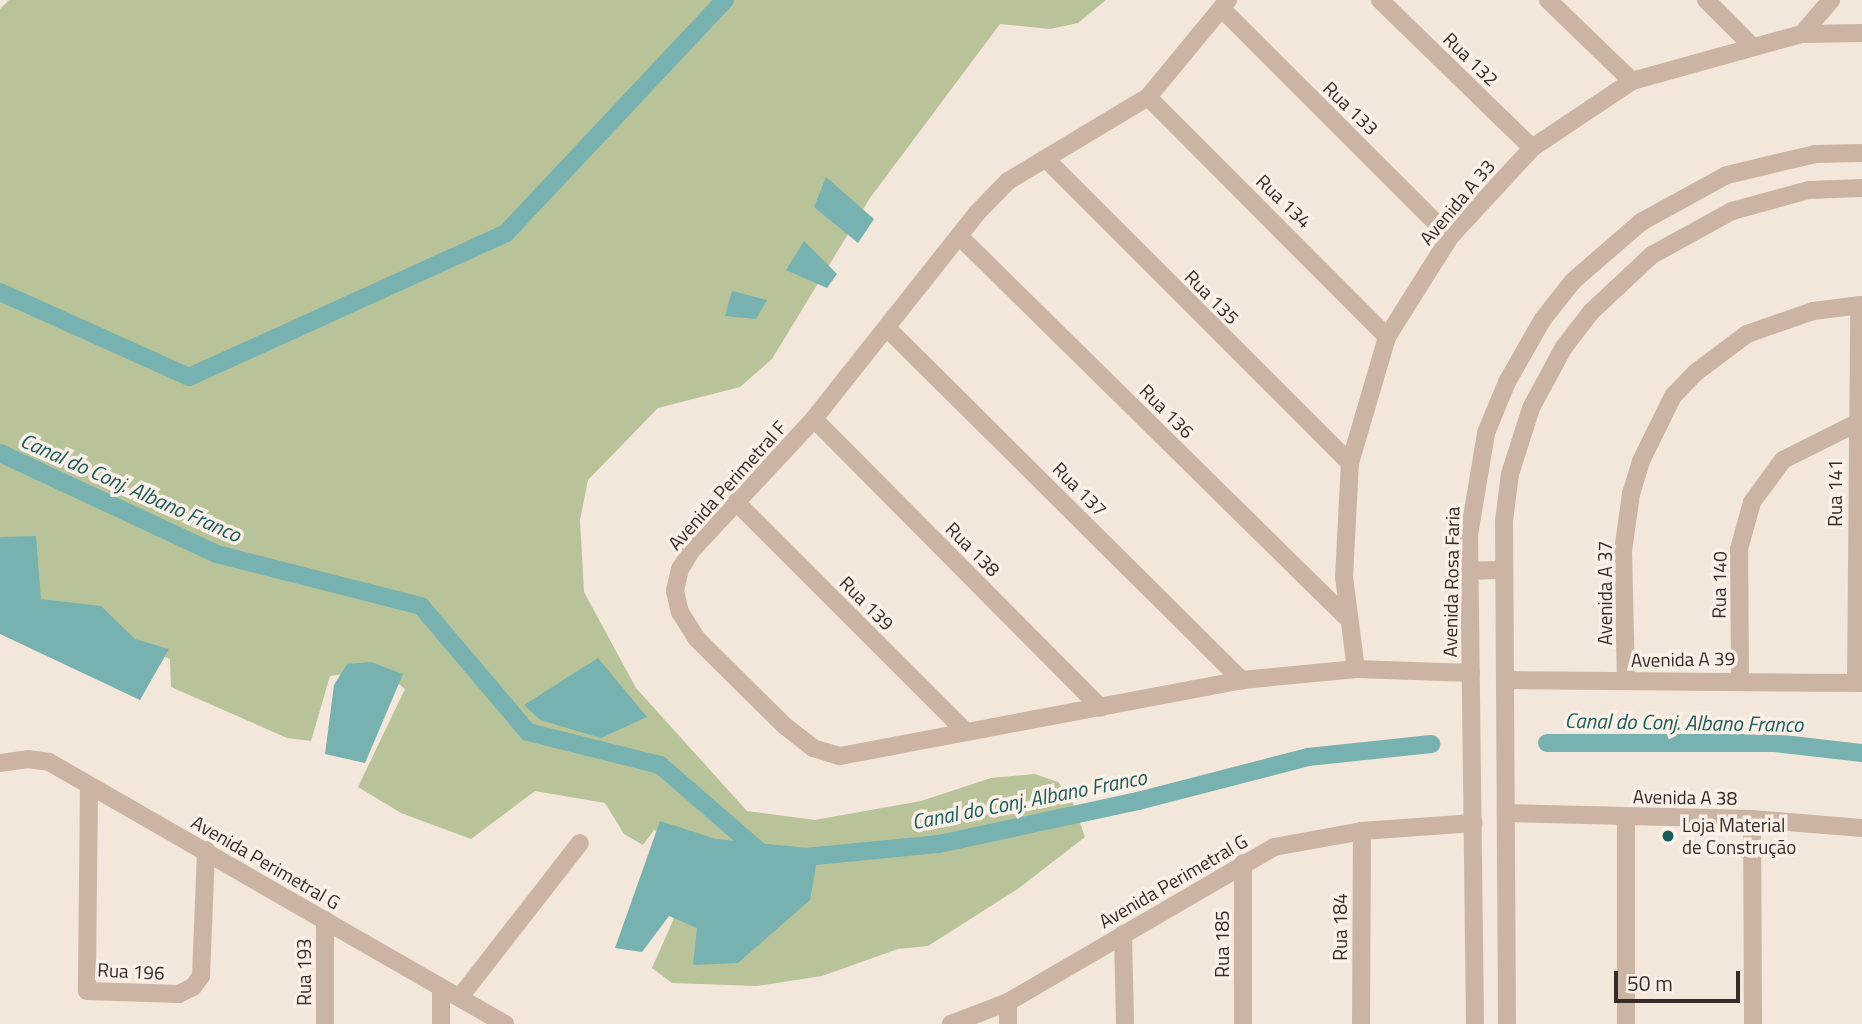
<!DOCTYPE html>
<html>
<head>
<meta charset="utf-8">
<style>
  body { margin:0 }
  #map { position:relative; width:1862px; height:1024px; overflow:hidden; background:#f3e6da; font-family:"Titillium Web",sans-serif }
  div>[style] { position:absolute }
  [style*='--x'] { left:calc(var(--x)*1px); top:calc(var(--y)*1px); width:calc(var(--w)*1px); rotate:calc(var(--a)*1deg) }
  .green>* { inset:0; background:#b8c399 }
  .water>* { inset:0; background:#77b2b0 }
  .canal>* { height:18px; margin:-9px; padding:0 9px; transform-origin:9px; border-radius:9px; background:#77b2b0 }
  .minor>* { height:18px; margin:-9px; padding:0 9px; transform-origin:9px; border-radius:9px; background:#ccb4a5 }
  .dots>* { width:19px; height:19px; translate:-50% -50%; box-sizing:border-box; border:4px solid #fbf0e7; border-radius:50% }
  span { translate:-50% -50%; white-space:nowrap; text-align:center; line-height:1.15; -webkit-text-stroke:7px #fbf0e7; paint-order:stroke }
  .street-label { font-size:19px; color:#372b27 }
  .poi-label { font-size:19px; color:#372b27 }
  .left { translate:0 -50%; text-align:left }
  .water-label { font-size:21px; color:#1a5c5b; font-style:italic }
  .scale { position:absolute; left:1614px; top:971px; width:126px; height:32px; box-sizing:border-box; border:4px solid #372b27; border-top:0; padding-left:9px; font-size:21px; line-height:24px; white-space:nowrap; color:#372b27; -webkit-text-stroke:5px #fbf0e7; paint-order:stroke }
</style>
</head>
<body>
<div id="map">
  <div class="green">
    <i style="clip-path:polygon(9px 0,1106px 0,1078px 23px,1050px 29px,1000px 24px,870px 198px,772px 359px,740px 387px,658px 408px,588px 480px,580px 520px,584px 592px,636px 688px,747px 811px,815px 820px,921px 801px,991px 778px,1035px 774px,1058px 782px,1071px 798px,1085px 837px,1019px 888px,928px 946px,898px 949px,822px 976px,757px 986px,672px 983px,652px 968px,695px 871px,685px 837px,654px 830px,643px 845px,624px 834px,605px 803px,535px 791px,471px 839px,401px 813px,358px 787px,405px 689px,380px 669px,330px 676px,311px 741px,287px 738px,171px 687px,170px 659px,89px 628px,0 609px,0 9px)"></i>
  </div>
  <div class="water">
    <i style="clip-path:polygon(826px 177px,874px 219px,858px 243px,814px 207px)"></i>
    <i style="clip-path:polygon(804px 241px,837px 274px,827px 288px,786px 270px)"></i>
    <i style="clip-path:polygon(732px 291px,767px 300px,756px 319px,725px 316px)"></i>
    <i style="clip-path:polygon(36px 536px,41px 599px,101px 606px,135px 639px,169px 649px,140px 700px,0 634px,0 537px)"></i>
    <i style="clip-path:polygon(598px 658px,647px 717px,601px 738px,540px 720px,524px 705px)"></i>
    <i style="clip-path:polygon(371px 662px,403px 674px,365px 763px,325px 754px,334px 685px,347px 664px)"></i>
    <i style="clip-path:polygon(660px 821px,716px 839px,819px 849px,810px 900px,738px 963px,693px 965px,697px 928px,669px 916px,642px 952px,615px 948px)"></i>
  </div>
  <div class="canal">
    <i style="--x:0;--y:292;--w:207;--a:24.2"></i>
    <i style="--x:189;--y:377;--w:348;--a:-24.4"></i>
    <i style="--x:506;--y:233;--w:320;--a:-46.8"></i>
    <i style="--x:0;--y:453;--w:239;--a:25"></i>
    <i style="--x:217;--y:554;--w:211;--a:14.3"></i>
    <i style="--x:421;--y:606;--w:165;--a:49.7"></i>
    <i style="--x:528;--y:732;--w:136;--a:14"></i>
    <i style="--x:660;--y:765;--w:139;--a:40.9"></i>
    <i style="--x:1547;--y:743;--w:228;--a:0"></i>
    <i style="--x:1775;--y:743;--w:88;--a:6.6"></i>
    <i style="--x:795;--y:858;--w:145;--a:-5.6"></i>
    <i style="--x:939;--y:844;--w:204;--a:-12.2"></i>
    <i style="--x:1138;--y:801;--w:176;--a:-14.5"></i>
    <i style="--x:1308;--y:757;--w:124;--a:-6"></i>
  </div>
  <div class="minor">
    <i style="--x:1228;--y:0;--w:126;--a:129.5"></i>
    <i style="--x:1148;--y:97;--w:163;--a:149"></i>
    <i style="--x:1008;--y:181;--w:45;--a:134.1"></i>
    <i style="--x:977;--y:213;--w:263;--a:128.4"></i>
    <i style="--x:814;--y:419;--w:180;--a:133"></i>
    <i style="--x:691;--y:551;--w:21;--a:121"></i>
    <i style="--x:680;--y:569;--w:23;--a:103"></i>
    <i style="--x:675;--y:591;--w:22;--a:77"></i>
    <i style="--x:680;--y:612;--w:31;--a:58"></i>
    <i style="--x:696;--y:638;--w:125;--a:44.7"></i>
    <i style="--x:785;--y:726;--w:36;--a:38"></i>
    <i style="--x:813;--y:748;--w:28;--a:17"></i>
    <i style="--x:840;--y:756;--w:409;--a:-10.7"></i>
    <i style="--x:1242;--y:680;--w:115;--a:-5.5"></i>
    <i style="--x:1356;--y:669;--w:115;--a:2"></i>
    <i style="--x:1380;--y:0;--w:212;--a:44.2"></i>
    <i style="--x:1548;--y:0;--w:117;--a:44"></i>
    <i style="--x:1706;--y:0;--w:64;--a:45"></i>
    <i style="--x:1222;--y:9;--w:322;--a:45"></i>
    <i style="--x:1802;--y:34;--w:45;--a:-49.5"></i>
    <i style="--x:1148;--y:97;--w:339;--a:45.1"></i>
    <i style="--x:1046;--y:159;--w:430;--a:45"></i>
    <i style="--x:959;--y:236;--w:543;--a:44.55"></i>
    <i style="--x:888;--y:329;--w:499;--a:44.8"></i>
    <i style="--x:814;--y:419;--w:407;--a:45.2"></i>
    <i style="--x:738;--y:504;--w:322;--a:45"></i>
    <i style="--x:1469;--y:571;--w:34;--a:-2"></i>
    <i style="--x:1356;--y:669;--w:93;--a:-97.4"></i>
    <i style="--x:1344;--y:577;--w:114;--a:-87"></i>
    <i style="--x:1350;--y:463;--w:131;--a:-73.6"></i>
    <i style="--x:1387;--y:337;--w:118;--a:-57.8"></i>
    <i style="--x:1450;--y:237;--w:121;--a:-47.3"></i>
    <i style="--x:1532;--y:148;--w:120;--a:-33.8"></i>
    <i style="--x:1632;--y:81;--w:176;--a:-15.5"></i>
    <i style="--x:1802;--y:34;--w:60;--a:-1"></i>
    <i style="--x:1740;--y:679;--w:130;--a:-90.4"></i>
    <i style="--x:1739;--y:549;--w:49;--a:-74.5"></i>
    <i style="--x:1752;--y:502;--w:52;--a:-53.6"></i>
    <i style="--x:1783;--y:460;--w:83;--a:-26.6"></i>
    <i style="--x:1505;--y:680;--w:357;--a:0.5"></i>
    <i style="--x:1626;--y:681;--w:130;--a:-91.3"></i>
    <i style="--x:1623;--y:551;--w:58;--a:-82"></i>
    <i style="--x:1631;--y:494;--w:34;--a:-73"></i>
    <i style="--x:1641;--y:461;--w:72;--a:-63.8"></i>
    <i style="--x:1673;--y:396;--w:32;--a:-46"></i>
    <i style="--x:1695;--y:373;--w:65;--a:-36.9"></i>
    <i style="--x:1747;--y:334;--w:70;--a:-19.2"></i>
    <i style="--x:1813;--y:311;--w:49;--a:-7"></i>
    <i style="--x:1856;--y:682;--w:377;--a:-89.5"></i>
    <i style="--x:0;--y:763;--w:28;--a:-8"></i>
    <i style="--x:28;--y:759;--w:21;--a:8"></i>
    <i style="--x:49;--y:762;--w:526;--a:29.88"></i>
    <i style="--x:89;--y:786;--w:205;--a:90.6"></i>
    <i style="--x:87;--y:991;--w:92;--a:1.9"></i>
    <i style="--x:179;--y:994;--w:16;--a:-27"></i>
    <i style="--x:193;--y:987;--w:14;--a:-54"></i>
    <i style="--x:201;--y:976;--w:126;--a:-87.7"></i>
    <i style="--x:1507;--y:813;--w:245;--a:1.4"></i>
    <i style="--x:1752;--y:819;--w:110;--a:4.7"></i>
    <i style="--x:1626;--y:817;--w:207;--a:90"></i>
    <i style="--x:1752;--y:819;--w:205;--a:89.7"></i>
    <i style="--x:1243;--y:863;--w:161;--a:90"></i>
    <i style="--x:325;--y:920;--w:104;--a:90"></i>
    <i style="--x:1123;--y:934;--w:90;--a:88.7"></i>
    <i style="--x:460;--y:997;--w:195;--a:-52.1"></i>
    <i style="--x:1008;--y:1002;--w:22;--a:90"></i>
    <i style="--x:441;--y:1024;--w:36;--a:-90"></i>
    <i style="--x:951;--y:1024;--w:61;--a:-21.1"></i>
    <i style="--x:1008;--y:1002;--w:308;--a:-30.2"></i>
    <i style="--x:1274;--y:847;--w:89;--a:-10.3"></i>
    <i style="--x:1362;--y:831;--w:112;--a:-4.1"></i>
    <i style="--x:1361;--y:1024;--w:193;--a:-89.7"></i>
    <i style="--x:1475;--y:1024;--w:489;--a:-90.7"></i>
    <i style="--x:1469;--y:535;--w:103;--a:-80.5"></i>
    <i style="--x:1486;--y:433;--w:55;--a:-67.6"></i>
    <i style="--x:1507;--y:382;--w:73;--a:-60.3"></i>
    <i style="--x:1543;--y:319;--w:48;--a:-51.7"></i>
    <i style="--x:1573;--y:281;--w:90;--a:-40.9"></i>
    <i style="--x:1641;--y:222;--w:98;--a:-28.7"></i>
    <i style="--x:1727;--y:175;--w:90;--a:-13.4"></i>
    <i style="--x:1815;--y:154;--w:47;--a:-1.2"></i>
    <i style="--x:1507;--y:1024;--w:503;--a:-90.34"></i>
    <i style="--x:1504;--y:521;--w:47;--a:-82.7"></i>
    <i style="--x:1510;--y:474;--w:69;--a:-72.3"></i>
    <i style="--x:1531;--y:408;--w:69;--a:-61.6"></i>
    <i style="--x:1564;--y:347;--w:44;--a:-52.4"></i>
    <i style="--x:1591;--y:312;--w:83;--a:-43.1"></i>
    <i style="--x:1652;--y:255;--w:91;--a:-28.8"></i>
    <i style="--x:1732;--y:211;--w:80;--a:-15.3"></i>
    <i style="--x:1809;--y:190;--w:53;--a:-2.2"></i>
  </div>
  <div class="dots">
    <i style="left:1668px;top:836px;background:#1a5c5b"></i>
  </div>
  <div class="street-label">
    <span style="left:1471px;top:59px;rotate:44deg">Rua 132</span>
    <span style="left:1351px;top:108px;rotate:44deg">Rua 133</span>
    <span style="left:1284px;top:201px;rotate:44deg">Rua 134</span>
    <span style="left:1457px;top:202px;rotate:-50deg">Avenida A 33</span>
    <span style="left:1212px;top:297px;rotate:45deg">Rua 135</span>
    <span style="left:1167px;top:411px;rotate:45deg">Rua 136</span>
    <span style="left:727px;top:485px;rotate:-48deg">Avenida Perimetral F</span>
    <span style="left:1080px;top:489px;rotate:45deg">Rua 137</span>
    <span style="left:1835px;top:493px;rotate:-90deg">Rua 141</span>
    <span style="left:973px;top:549px;rotate:45deg">Rua 138</span>
    <span style="left:1451px;top:582px;rotate:-89deg">Avenida Rosa Faria</span>
    <span style="left:1719px;top:585px;rotate:-89deg">Rua 140</span>
    <span style="left:1605px;top:593px;rotate:-90deg">Avenida A 37</span>
    <span style="left:867px;top:603px;rotate:45deg">Rua 139</span>
    <span style="left:1683px;top:659px;rotate:-1deg">Avenida A 39</span>
    <span style="left:1685px;top:797px;rotate:1deg">Avenida A 38</span>
    <span style="left:266px;top:862px;rotate:30deg">Avenida Perimetral G</span>
    <span style="left:1173px;top:881px;rotate:-30deg">Avenida Perimetral G</span>
    <span style="left:1340px;top:927px;rotate:-90deg">Rua 184</span>
    <span style="left:1222px;top:944px;rotate:-90deg">Rua 185</span>
    <span style="left:131px;top:971px;rotate:3deg">Rua 196</span>
    <span style="left:304px;top:972px;rotate:-90deg">Rua 193</span>
  </div>
  <div class="poi-label">
    <span class="left" style="left:1682px;top:836px">Loja Material<br>de Construção</span>
  </div>
  <div class="water-label">
    <span style="left:131px;top:487px;rotate:24deg">Canal do Conj. Albano Franco</span>
    <span style="left:1684px;top:722px;rotate:1deg">Canal do Conj. Albano Franco</span>
    <span style="left:1029px;top:799px;rotate:-11deg">Canal do Conj. Albano Franco</span>
  </div>
  <div class="scale">50 m</div>
</div>
</body>
</html>
